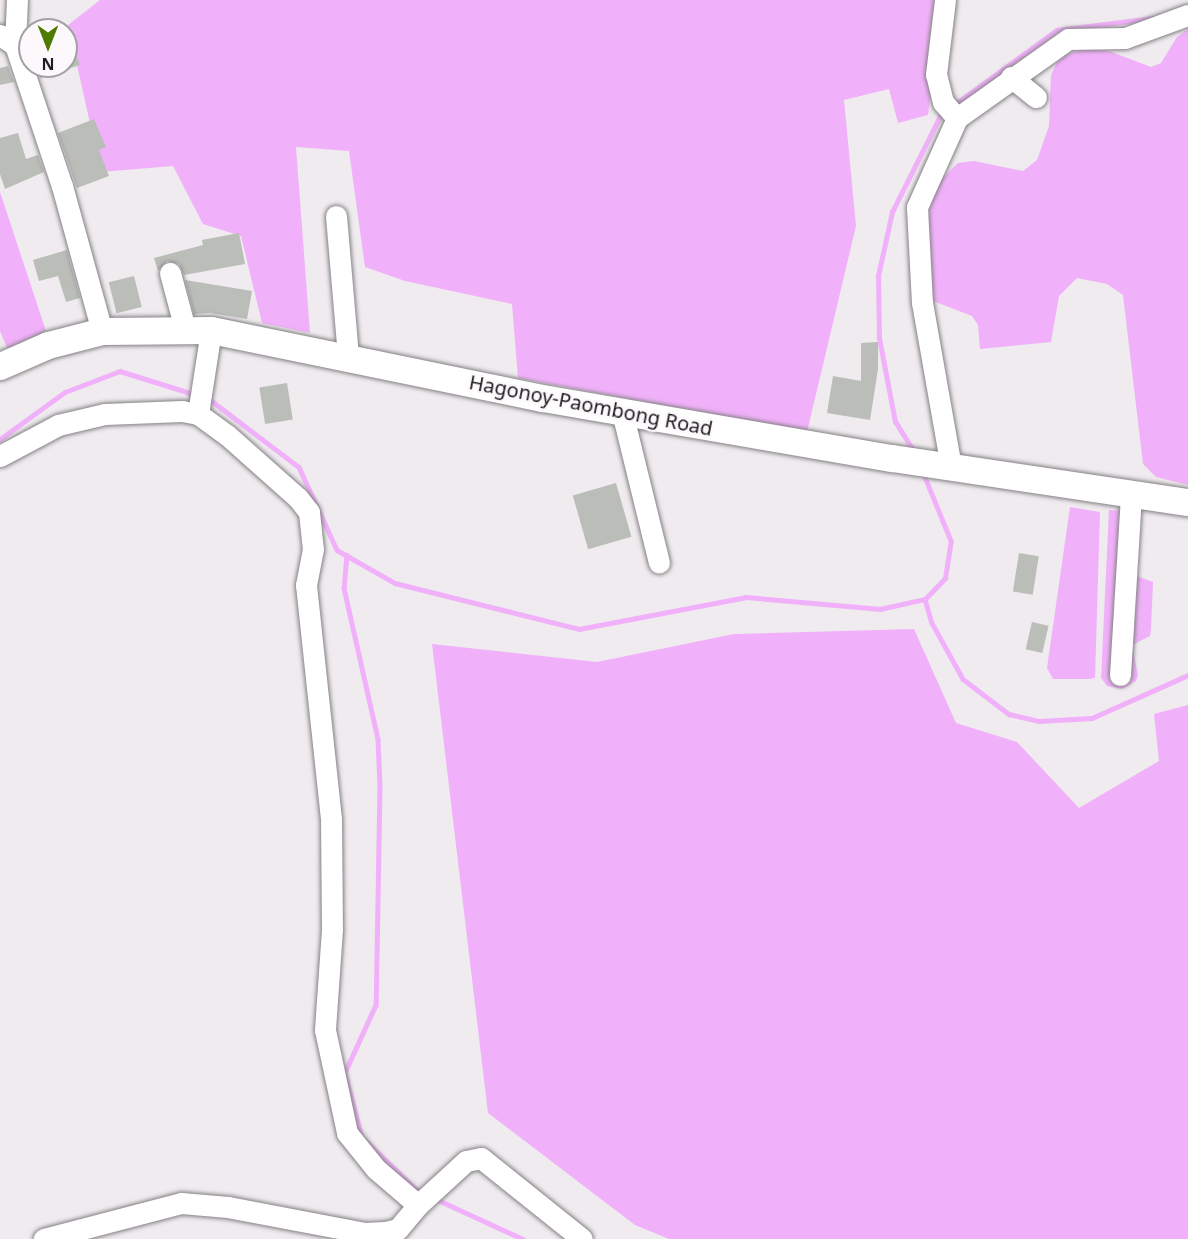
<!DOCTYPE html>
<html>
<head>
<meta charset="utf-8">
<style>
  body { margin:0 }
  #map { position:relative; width:1188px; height:1239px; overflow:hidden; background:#efebef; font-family:"Noto Sans",sans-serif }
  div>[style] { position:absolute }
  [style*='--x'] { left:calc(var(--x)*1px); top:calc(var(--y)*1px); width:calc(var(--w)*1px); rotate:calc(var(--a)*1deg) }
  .water>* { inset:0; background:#f1b1fa }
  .stream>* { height:4.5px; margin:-2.25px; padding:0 2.25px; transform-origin:2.25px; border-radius:2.25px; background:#f1b1fa }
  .building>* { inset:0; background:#babdb8; transform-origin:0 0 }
  .roads { filter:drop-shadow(0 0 2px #848185) drop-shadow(0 0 2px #848185) }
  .minor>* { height:21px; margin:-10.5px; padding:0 10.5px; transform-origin:10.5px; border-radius:10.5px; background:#fff }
  .major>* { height:27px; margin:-13.5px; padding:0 13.5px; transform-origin:13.5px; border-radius:13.5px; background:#fff }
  span { translate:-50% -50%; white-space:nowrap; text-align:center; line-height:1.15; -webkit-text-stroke:5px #fcf8fc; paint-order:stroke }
  .street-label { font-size:20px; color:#1e1d1e }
  .north { position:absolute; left:18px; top:18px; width:60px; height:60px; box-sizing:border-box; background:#fcf8fc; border:2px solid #a3a0a3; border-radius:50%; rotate:180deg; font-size:16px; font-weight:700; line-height:24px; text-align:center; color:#1e1d1e }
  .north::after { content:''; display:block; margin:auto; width:21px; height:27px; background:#4e7b00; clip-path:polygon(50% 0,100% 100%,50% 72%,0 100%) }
</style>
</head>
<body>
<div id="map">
  <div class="water">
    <i style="clip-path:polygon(100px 0,942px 0,928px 115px,898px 123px,889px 89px,844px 100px,856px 226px,807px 432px,518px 378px,512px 304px,405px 281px,365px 267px,349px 151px,296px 147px,310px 333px,262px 323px,241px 236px,203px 224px,173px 166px,101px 172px,68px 25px)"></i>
    <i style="clip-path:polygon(1188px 29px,1188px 485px,1156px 477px,1143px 464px,1123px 295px,1107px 284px,1077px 278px,1059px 296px,1051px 342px,980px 349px,978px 325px,972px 316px,933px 301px,927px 288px,927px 224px,935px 185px,958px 163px,974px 161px,1023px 171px,1037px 160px,1049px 126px,1051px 75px,1057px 62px,1067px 54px,1088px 48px,1109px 51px,1151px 67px,1161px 63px,1177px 37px)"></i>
    <i style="clip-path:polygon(0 192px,46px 331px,8px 350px,0 331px)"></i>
    <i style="clip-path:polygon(1070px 507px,1100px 512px,1095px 678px,1089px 679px,1053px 679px,1047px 668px)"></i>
    <i style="clip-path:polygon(1109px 510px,1127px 511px,1131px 574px,1153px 582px,1151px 630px,1150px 636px,1132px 645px,1138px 675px,1136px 681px,1122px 689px,1107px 686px,1101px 678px)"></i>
    <i style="clip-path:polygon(914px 629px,956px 723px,1017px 742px,1079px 808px,1159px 761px,1154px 714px,1188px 705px,1188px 1239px,669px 1239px,635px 1225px,488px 1113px,432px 644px,597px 662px,734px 634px)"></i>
  </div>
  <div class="stream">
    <i style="--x:955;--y:104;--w:126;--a:-36"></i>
    <i style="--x:1057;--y:30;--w:96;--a:-7.2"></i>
    <i style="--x:208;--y:398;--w:114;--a:37.2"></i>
    <i style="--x:299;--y:467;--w:91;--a:65.4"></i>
    <i style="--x:337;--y:550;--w:67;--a:29.6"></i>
    <i style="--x:395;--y:583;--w:190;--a:14"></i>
    <i style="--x:579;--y:629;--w:170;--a:-10.8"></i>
    <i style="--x:746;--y:597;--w:135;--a:5.1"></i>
    <i style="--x:880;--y:609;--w:46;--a:-12.5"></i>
    <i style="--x:925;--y:599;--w:29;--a:-46"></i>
    <i style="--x:945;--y:578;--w:36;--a:-81"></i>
    <i style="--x:951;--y:542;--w:77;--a:-112.2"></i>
    <i style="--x:0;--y:439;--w:80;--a:-35.9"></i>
    <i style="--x:65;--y:392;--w:59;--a:-20.9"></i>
    <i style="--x:120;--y:371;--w:77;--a:17.3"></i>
    <i style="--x:914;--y:452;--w:36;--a:-122"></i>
    <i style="--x:895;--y:422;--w:86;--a:-100.8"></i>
    <i style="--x:879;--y:338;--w:62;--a:-90.9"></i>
    <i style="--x:878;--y:276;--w:66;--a:-77.7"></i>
    <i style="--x:892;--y:212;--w:107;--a:-63.4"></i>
    <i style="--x:940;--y:116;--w:8;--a:-40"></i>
    <i style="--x:347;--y:555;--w:33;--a:95"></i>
    <i style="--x:344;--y:588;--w:155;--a:77.3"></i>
    <i style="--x:378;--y:739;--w:47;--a:87.6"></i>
    <i style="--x:380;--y:786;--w:219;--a:91"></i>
    <i style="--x:376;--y:1005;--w:75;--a:114.5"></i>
    <i style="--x:345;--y:1073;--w:66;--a:75.1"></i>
    <i style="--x:362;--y:1137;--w:81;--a:44"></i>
    <i style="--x:925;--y:599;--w:25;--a:74"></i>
    <i style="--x:932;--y:623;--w:64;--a:61"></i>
    <i style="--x:963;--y:679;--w:58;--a:37.3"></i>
    <i style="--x:1009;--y:714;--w:31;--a:13"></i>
    <i style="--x:1039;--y:721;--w:53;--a:-3.2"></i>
    <i style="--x:1092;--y:718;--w:105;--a:-24.1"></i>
    <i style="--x:436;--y:1199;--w:96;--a:24.7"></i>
  </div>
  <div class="building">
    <i style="clip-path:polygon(66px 29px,80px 65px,40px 78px,35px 66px,66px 66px)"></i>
    <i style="clip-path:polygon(8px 66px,14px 82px,0 85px,0 68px)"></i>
    <i style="clip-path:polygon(94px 119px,106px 147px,99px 150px,109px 176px,77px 188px,58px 133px)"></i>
    <i style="clip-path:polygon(18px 133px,26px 159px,38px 155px,44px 172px,5px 189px,0 174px,0 138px)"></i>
    <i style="clip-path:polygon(239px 233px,245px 264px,184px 275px,179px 264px,167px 261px,158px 271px,154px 258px,203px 245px,202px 240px)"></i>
    <i style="clip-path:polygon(67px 250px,80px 298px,66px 302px,58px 276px,39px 281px,33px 260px)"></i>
    <i style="left:134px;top:276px;width:32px;height:26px;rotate:76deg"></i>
    <i style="clip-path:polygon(185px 280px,252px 291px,247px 319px,210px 313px,194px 314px)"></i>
    <i style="clip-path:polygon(878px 342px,878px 369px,870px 420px,827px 413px,833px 376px,861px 381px,861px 343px)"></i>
    <i style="left:287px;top:383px;width:37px;height:28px;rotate:81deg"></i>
    <i style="left:616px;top:483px;width:56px;height:45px;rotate:74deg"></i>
    <i style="left:1019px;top:553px;width:20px;height:39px;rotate:9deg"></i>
    <i style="left:1032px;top:622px;width:17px;height:28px;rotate:13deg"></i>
  </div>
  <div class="roads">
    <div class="minor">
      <i style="--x:945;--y:0;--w:75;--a:96.9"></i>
      <i style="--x:936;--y:74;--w:29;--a:76"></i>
      <i style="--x:943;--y:102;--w:21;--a:49"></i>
      <i style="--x:0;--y:35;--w:18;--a:34"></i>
      <i style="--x:15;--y:45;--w:149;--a:71.6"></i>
      <i style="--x:62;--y:186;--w:150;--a:74.6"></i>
      <i style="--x:15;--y:45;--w:45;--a:-87.5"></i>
      <i style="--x:1011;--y:77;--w:32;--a:39"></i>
      <i style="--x:336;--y:216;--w:142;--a:85.1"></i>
      <i style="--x:170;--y:273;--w:58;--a:75"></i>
      <i style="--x:622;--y:412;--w:155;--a:76.2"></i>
      <i style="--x:198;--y:414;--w:85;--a:-81.2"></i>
      <i style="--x:0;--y:456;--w:66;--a:-28.1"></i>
      <i style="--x:58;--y:425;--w:48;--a:-13.2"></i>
      <i style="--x:105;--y:414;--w:77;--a:-2.2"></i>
      <i style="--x:182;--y:411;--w:16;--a:11"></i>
      <i style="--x:198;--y:414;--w:36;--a:36"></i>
      <i style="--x:227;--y:435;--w:95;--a:41.6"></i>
      <i style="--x:298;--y:498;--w:18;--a:52"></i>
      <i style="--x:309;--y:512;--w:37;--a:84"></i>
      <i style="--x:313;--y:549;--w:37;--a:101"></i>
      <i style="--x:306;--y:585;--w:234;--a:83.9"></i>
      <i style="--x:331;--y:818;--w:111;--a:89.5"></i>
      <i style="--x:332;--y:929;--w:101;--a:94"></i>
      <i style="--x:325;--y:1030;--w:105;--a:77.9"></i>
      <i style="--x:347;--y:1133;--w:46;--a:51.1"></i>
      <i style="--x:376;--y:1169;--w:55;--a:40.6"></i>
      <i style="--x:418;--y:1205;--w:31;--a:130"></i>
      <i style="--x:398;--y:1229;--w:13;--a:167"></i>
      <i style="--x:385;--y:1232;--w:20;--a:177"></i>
      <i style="--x:365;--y:1233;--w:139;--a:-169.3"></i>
      <i style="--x:228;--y:1207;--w:47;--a:-175.1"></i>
      <i style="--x:181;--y:1203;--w:142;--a:165.3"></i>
      <i style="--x:951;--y:467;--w:167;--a:-100"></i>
      <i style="--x:922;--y:303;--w:96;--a:-93"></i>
      <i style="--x:917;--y:207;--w:98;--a:-65.8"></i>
      <i style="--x:957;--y:118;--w:136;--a:-35.4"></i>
      <i style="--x:1068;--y:39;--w:57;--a:-1"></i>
      <i style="--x:1125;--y:38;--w:67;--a:-20.1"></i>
      <i style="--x:1120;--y:675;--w:180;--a:-86.5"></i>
      <i style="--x:418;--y:1205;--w:65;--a:-42.5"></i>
      <i style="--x:466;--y:1161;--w:15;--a:-11"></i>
      <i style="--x:481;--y:1158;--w:129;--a:38.7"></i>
    </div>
    <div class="major">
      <i style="--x:0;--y:366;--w:52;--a:-23.6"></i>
      <i style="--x:48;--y:345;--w:56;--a:-14.5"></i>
      <i style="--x:102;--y:331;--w:109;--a:-0.5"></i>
      <i style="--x:211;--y:330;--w:339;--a:11.6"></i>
      <i style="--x:543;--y:398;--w:354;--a:9.8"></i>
      <i style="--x:892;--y:458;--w:299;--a:8.5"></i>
    </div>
  </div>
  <div class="street-label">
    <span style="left:591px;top:405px;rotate:11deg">Hagonoy-Paombong Road</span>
  </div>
  <div class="north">N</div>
</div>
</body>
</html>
